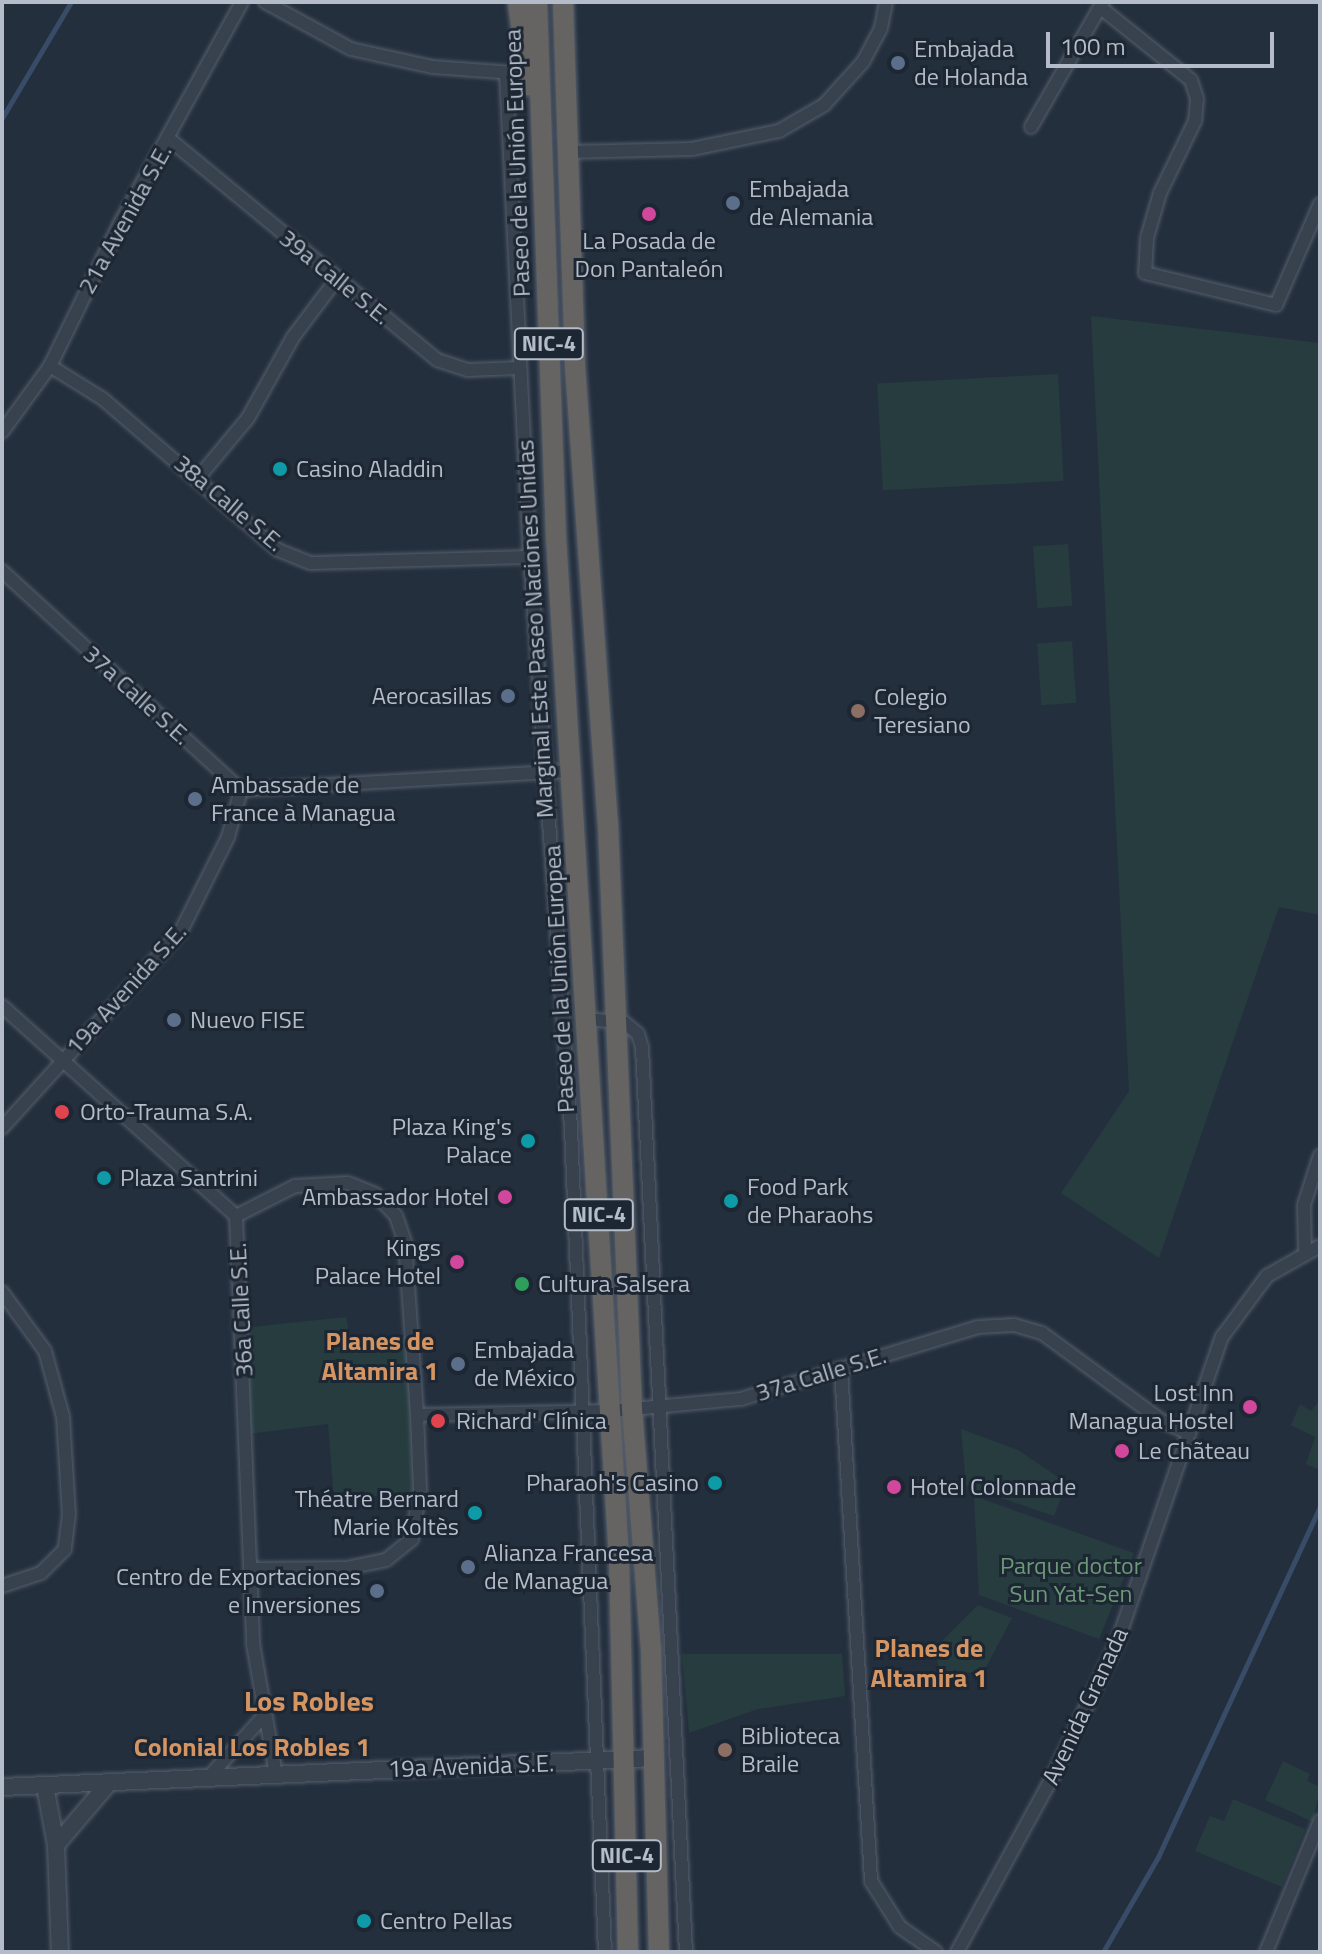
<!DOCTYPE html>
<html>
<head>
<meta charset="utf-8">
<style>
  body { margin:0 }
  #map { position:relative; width:1322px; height:1954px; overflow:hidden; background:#242f3e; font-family:"Titillium Web",sans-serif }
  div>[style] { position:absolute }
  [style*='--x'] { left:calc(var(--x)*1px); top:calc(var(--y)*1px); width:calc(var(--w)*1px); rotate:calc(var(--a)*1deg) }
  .green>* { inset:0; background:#263c3f; transform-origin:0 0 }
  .stream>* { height:5px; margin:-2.5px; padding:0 2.5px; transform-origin:2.5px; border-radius:2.5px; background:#394c67 }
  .roads { filter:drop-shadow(0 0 2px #565f6c) drop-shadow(0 0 2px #565f6c) }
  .minor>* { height:12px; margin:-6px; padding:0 6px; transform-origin:6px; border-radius:6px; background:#38414e }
  .tertiary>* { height:16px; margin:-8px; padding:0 8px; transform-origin:8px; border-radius:8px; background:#38414e }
  .trunk>* { height:20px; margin:-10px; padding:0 10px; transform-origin:10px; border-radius:10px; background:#656462 }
  .dots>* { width:22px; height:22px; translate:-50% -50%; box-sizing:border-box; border:4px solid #1d2633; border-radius:50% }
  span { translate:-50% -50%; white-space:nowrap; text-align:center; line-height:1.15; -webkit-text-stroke:6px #1d2633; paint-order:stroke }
  .shield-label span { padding:2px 6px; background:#1d2633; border:2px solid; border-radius:6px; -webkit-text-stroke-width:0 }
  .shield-label { font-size:22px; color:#b4bcc9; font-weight:700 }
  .poi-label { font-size:24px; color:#b4bcc9 }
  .left { translate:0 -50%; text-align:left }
  .right { translate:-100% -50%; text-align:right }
  .street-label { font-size:24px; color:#b4bcc9 }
  .park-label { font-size:24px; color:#6b9a76 }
  .neighbourhood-label { font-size:26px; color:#d59563; font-weight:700 }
  .quarter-label { font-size:28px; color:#d59563; font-weight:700 }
  .frame { position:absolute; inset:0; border:4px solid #b4bcc9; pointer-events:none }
  .scale { position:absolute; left:1046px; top:32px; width:228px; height:36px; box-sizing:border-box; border:4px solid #b4bcc9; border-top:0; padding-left:10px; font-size:24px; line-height:28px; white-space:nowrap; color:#b4bcc9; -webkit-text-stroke:6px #1d2633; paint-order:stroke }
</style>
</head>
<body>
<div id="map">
  <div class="green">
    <i style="clip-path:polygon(1091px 316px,1320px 343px,1320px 915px,1279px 907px,1159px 1258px,1061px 1193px,1129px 1091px)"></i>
    <i style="left:1058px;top:374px;width:107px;height:181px;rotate:87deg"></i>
    <i style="left:1068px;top:544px;width:62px;height:35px;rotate:86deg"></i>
    <i style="left:1072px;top:641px;width:62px;height:35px;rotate:86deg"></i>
    <i style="clip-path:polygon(346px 1317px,351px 1341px,412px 1336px,420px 1493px,334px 1499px,328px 1424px,248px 1434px,243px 1328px)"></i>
    <i style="clip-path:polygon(1320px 1400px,1320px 1470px,1306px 1464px,1315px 1437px,1291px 1425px,1300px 1404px,1311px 1411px)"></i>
    <i style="clip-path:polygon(961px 1429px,1018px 1450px,1067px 1483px,1054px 1516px,966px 1486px)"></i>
    <i style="clip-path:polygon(974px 1496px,1134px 1553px,1099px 1639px,979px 1595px)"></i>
    <i style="clip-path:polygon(978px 1605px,1012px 1618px,984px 1671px,940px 1676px,935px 1648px)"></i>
    <i style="clip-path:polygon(682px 1654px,842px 1654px,845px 1696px,758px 1709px,689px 1733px)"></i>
    <i style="clip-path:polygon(1283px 1761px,1310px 1774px,1307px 1781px,1320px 1787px,1313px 1822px,1265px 1800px)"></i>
    <i style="clip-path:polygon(1233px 1799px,1305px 1829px,1282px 1887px,1195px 1851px,1210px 1816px,1224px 1821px)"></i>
  </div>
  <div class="stream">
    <i style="--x:2;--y:118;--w:135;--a:-59.3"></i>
    <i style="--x:1103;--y:1952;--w:110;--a:-59.9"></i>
    <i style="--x:1158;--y:1857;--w:386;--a:-65.2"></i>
  </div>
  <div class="roads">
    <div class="minor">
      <i style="--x:265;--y:2;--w:98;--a:28.7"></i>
      <i style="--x:351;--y:49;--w:84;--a:12.4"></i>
      <i style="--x:433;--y:67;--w:94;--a:4.3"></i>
      <i style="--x:1101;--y:8;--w:115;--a:38.7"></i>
      <i style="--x:1191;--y:80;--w:20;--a:72"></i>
      <i style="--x:1197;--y:99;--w:22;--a:95"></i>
      <i style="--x:1195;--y:121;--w:80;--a:115.9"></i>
      <i style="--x:1160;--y:193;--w:47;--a:106.1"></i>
      <i style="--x:1147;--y:238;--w:35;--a:93"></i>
      <i style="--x:1145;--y:273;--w:135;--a:13.7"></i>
      <i style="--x:1276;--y:305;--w:110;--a:-66.5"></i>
      <i style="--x:506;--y:73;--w:485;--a:87.2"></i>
      <i style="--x:530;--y:557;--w:572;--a:85.89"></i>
      <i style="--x:571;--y:1128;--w:825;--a:87.64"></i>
      <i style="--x:1031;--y:127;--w:144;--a:-60.1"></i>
      <i style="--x:169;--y:139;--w:347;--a:39.5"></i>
      <i style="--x:437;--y:360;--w:33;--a:18"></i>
      <i style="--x:468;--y:370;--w:52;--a:-2.2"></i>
      <i style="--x:568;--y:152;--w:124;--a:-1.4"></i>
      <i style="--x:692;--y:149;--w:89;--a:-11.7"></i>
      <i style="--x:779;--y:131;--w:52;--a:-30"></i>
      <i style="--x:824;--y:105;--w:58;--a:-47.8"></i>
      <i style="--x:863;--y:62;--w:38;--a:-62"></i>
      <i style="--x:881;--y:28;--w:26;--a:-79"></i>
      <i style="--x:50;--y:366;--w:62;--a:31.9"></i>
      <i style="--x:103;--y:399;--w:231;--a:40.8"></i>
      <i style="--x:278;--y:550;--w:35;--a:22"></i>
      <i style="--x:311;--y:563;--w:219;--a:-1.6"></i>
      <i style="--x:2;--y:432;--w:82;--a:-54"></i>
      <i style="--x:50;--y:366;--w:159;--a:-63.9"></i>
      <i style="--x:120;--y:223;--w:252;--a:-61.1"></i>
      <i style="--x:198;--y:478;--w:78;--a:-50.2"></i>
      <i style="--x:248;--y:418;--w:93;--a:-60.9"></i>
      <i style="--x:293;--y:337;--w:71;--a:-53"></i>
      <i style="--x:2;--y:571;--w:324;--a:42.5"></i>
      <i style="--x:241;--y:790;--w:331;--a:-3.3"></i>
      <i style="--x:2;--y:1006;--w:314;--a:41.9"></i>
      <i style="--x:236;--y:1216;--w:428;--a:87.7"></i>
      <i style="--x:253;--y:1644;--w:133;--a:80"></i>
      <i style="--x:588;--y:1019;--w:37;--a:6"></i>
      <i style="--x:625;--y:1023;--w:17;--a:40"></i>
      <i style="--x:638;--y:1034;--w:14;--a:73"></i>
      <i style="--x:642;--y:1047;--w:906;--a:87.22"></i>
      <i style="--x:2;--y:1128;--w:266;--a:-47.7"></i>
      <i style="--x:181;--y:931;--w:105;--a:-63.4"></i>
      <i style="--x:228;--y:837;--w:49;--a:-74.5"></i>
      <i style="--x:236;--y:1216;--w:66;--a:-27"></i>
      <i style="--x:295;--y:1186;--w:53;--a:-3.2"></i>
      <i style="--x:348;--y:1183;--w:29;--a:22"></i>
      <i style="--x:375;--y:1194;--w:30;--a:46"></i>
      <i style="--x:396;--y:1216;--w:28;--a:71"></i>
      <i style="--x:405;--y:1242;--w:173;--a:86"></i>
      <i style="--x:417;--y:1415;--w:74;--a:87.7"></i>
      <i style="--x:420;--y:1489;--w:51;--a:99.1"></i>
      <i style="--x:412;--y:1539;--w:33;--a:141"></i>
      <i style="--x:386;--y:1560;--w:41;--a:168.7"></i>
      <i style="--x:346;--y:1568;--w:92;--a:179.4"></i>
      <i style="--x:1305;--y:1250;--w:45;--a:-91.3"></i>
      <i style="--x:1304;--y:1205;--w:52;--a:-72.3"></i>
      <i style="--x:2;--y:1292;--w:73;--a:53.9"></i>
      <i style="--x:45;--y:1351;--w:68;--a:74.7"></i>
      <i style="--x:63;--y:1417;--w:97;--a:86.5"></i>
      <i style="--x:69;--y:1514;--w:35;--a:97"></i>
      <i style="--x:65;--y:1549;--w:34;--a:135"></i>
      <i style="--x:41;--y:1573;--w:41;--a:161.6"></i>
      <i style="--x:841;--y:1368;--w:514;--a:86.65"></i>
      <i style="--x:871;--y:1881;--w:54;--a:57.8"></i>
      <i style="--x:900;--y:1927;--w:44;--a:34.8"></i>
      <i style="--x:417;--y:1415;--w:194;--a:-1.2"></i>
      <i style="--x:611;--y:1411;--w:131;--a:-5.3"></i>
      <i style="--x:741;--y:1399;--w:248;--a:-16.9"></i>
      <i style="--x:978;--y:1327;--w:36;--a:-3"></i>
      <i style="--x:1014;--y:1325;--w:29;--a:16"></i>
      <i style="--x:1042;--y:1333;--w:149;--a:36.3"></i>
      <i style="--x:1162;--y:1421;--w:30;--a:24"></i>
      <i style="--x:208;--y:1778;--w:81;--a:-48"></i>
      <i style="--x:957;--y:1952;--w:198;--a:-61.4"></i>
      <i style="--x:1052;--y:1778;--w:150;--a:-64.3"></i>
      <i style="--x:1117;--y:1643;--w:324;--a:-71.1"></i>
      <i style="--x:1222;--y:1337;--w:76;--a:-53.6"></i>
      <i style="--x:1267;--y:1276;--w:61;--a:-29.5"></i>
      <i style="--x:1266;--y:1952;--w:142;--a:-67.6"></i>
    </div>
    <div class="tertiary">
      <i style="--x:45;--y:1786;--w:60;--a:79.4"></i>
      <i style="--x:56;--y:1845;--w:107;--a:87.9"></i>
      <i style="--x:2;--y:1787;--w:652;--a:-2.55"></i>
      <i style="--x:56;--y:1845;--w:80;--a:-49.6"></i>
    </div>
    <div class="trunk">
      <i style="--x:518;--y:2;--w:84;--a:82.5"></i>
      <i style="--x:537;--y:2;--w:535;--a:87.97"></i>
      <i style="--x:556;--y:537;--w:1023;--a:86.47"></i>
      <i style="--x:619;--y:1558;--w:394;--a:88.7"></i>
      <i style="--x:563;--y:2;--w:364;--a:88.1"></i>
      <i style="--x:575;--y:366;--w:459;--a:85.9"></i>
      <i style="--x:608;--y:824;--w:585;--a:87.65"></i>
      <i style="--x:632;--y:1409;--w:242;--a:85.5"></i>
      <i style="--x:651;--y:1650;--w:302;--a:88.5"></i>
    </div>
  </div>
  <div class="dots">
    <i style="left:898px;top:63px;background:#5c6f8a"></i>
    <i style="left:733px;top:203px;background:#5c6f8a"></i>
    <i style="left:649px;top:214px;background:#d1479c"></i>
    <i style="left:280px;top:469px;background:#0f9aa8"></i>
    <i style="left:508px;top:696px;background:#5c6f8a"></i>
    <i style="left:858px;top:711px;background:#8d6e63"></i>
    <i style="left:195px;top:799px;background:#5c6f8a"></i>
    <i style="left:174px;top:1020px;background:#5c6f8a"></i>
    <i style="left:62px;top:1112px;background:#e0444e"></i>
    <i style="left:528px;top:1141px;background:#0f9aa8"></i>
    <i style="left:104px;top:1178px;background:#0f9aa8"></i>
    <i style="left:505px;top:1197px;background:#d1479c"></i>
    <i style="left:731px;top:1201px;background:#0f9aa8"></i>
    <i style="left:457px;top:1262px;background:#d1479c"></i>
    <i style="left:522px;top:1284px;background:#2e9e5b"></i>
    <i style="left:458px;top:1364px;background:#5c6f8a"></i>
    <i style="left:1250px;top:1407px;background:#d1479c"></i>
    <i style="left:438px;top:1421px;background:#e0444e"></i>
    <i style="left:1122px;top:1451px;background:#d1479c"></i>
    <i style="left:715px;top:1483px;background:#0f9aa8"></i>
    <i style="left:894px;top:1487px;background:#d1479c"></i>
    <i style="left:475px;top:1513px;background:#0f9aa8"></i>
    <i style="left:468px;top:1567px;background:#5c6f8a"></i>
    <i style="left:377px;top:1591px;background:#5c6f8a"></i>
    <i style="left:725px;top:1750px;background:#8d6e63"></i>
    <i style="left:364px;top:1921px;background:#0f9aa8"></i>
  </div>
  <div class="shield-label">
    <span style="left:549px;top:344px">NIC-4</span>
    <span style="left:599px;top:1215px">NIC-4</span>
    <span style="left:627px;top:1856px">NIC-4</span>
  </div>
  <div class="poi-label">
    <span class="left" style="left:914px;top:63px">Embajada<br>de Holanda</span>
    <span class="left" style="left:749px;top:203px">Embajada<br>de Alemania</span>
    <span style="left:649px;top:255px">La Posada de<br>Don Pantaleón</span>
    <span class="left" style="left:296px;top:469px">Casino Aladdin</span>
    <span class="right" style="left:492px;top:696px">Aerocasillas</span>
    <span class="left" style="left:874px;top:711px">Colegio<br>Teresiano</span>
    <span class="left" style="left:211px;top:799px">Ambassade de<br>France à Managua</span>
    <span class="left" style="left:190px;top:1020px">Nuevo FISE</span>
    <span class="left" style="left:80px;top:1112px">Orto-Trauma S.A.</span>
    <span class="right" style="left:512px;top:1141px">Plaza King's<br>Palace</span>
    <span class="left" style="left:120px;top:1178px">Plaza Santrini</span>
    <span class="left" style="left:747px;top:1201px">Food Park<br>de Pharaohs</span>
    <span class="right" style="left:489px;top:1197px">Ambassador Hotel</span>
    <span class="right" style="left:441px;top:1262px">Kings<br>Palace Hotel</span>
    <span class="left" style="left:538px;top:1284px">Cultura Salsera</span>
    <span class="left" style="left:474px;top:1364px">Embajada<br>de México</span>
    <span class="right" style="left:1234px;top:1407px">Lost Inn<br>Managua Hostel</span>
    <span class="left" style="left:456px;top:1421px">Richard' Clínica</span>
    <span class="left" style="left:1138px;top:1451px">Le Chãteau</span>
    <span class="right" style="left:699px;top:1483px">Pharaoh's Casino</span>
    <span class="left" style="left:910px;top:1487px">Hotel Colonnade</span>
    <span class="right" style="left:459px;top:1513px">Théatre Bernard<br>Marie Koltès</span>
    <span class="left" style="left:484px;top:1567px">Alianza Francesa<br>de Managua</span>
    <span class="right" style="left:361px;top:1591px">Centro de Exportaciones<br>e Inversiones</span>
    <span class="left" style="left:741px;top:1750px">Biblioteca<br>Braile</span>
    <span class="left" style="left:380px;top:1921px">Centro Pellas</span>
  </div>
  <div class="street-label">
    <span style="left:517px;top:163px;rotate:-92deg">Paseo de la Unión Europea</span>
    <span style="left:125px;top:219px;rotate:-61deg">21a Avenida S.E.</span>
    <span style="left:335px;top:277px;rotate:39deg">39a Calle S.E.</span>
    <span style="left:229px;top:503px;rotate:40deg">38a Calle S.E.</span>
    <span style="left:535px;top:629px;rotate:-93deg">Marginal Este Paseo Naciones Unidas</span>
    <span style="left:137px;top:695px;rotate:42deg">37a Calle S.E.</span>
    <span style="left:559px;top:979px;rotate:-93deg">Paseo de la Unión Europea</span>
    <span style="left:126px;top:989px;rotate:-48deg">19a Avenida S.E.</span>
    <span style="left:241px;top:1310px;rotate:-93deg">36a Calle S.E.</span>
    <span style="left:821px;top:1374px;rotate:-17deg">37a Calle S.E.</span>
    <span style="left:1085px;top:1706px;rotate:-65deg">Avenida Granada</span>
    <span style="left:471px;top:1766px;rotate:-2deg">19a Avenida S.E.</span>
  </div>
  <div class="park-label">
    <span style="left:1071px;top:1580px">Parque doctor<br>Sun Yat-Sen</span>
  </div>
  <div class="neighbourhood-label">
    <span style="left:380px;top:1356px">Planes de<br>Altamira 1</span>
    <span style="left:929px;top:1663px">Planes de<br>Altamira 1</span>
    <span style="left:252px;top:1747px">Colonial Los Robles 1</span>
  </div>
  <div class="quarter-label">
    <span style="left:309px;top:1701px">Los Robles</span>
  </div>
  <div class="frame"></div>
  <div class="scale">100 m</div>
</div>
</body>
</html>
